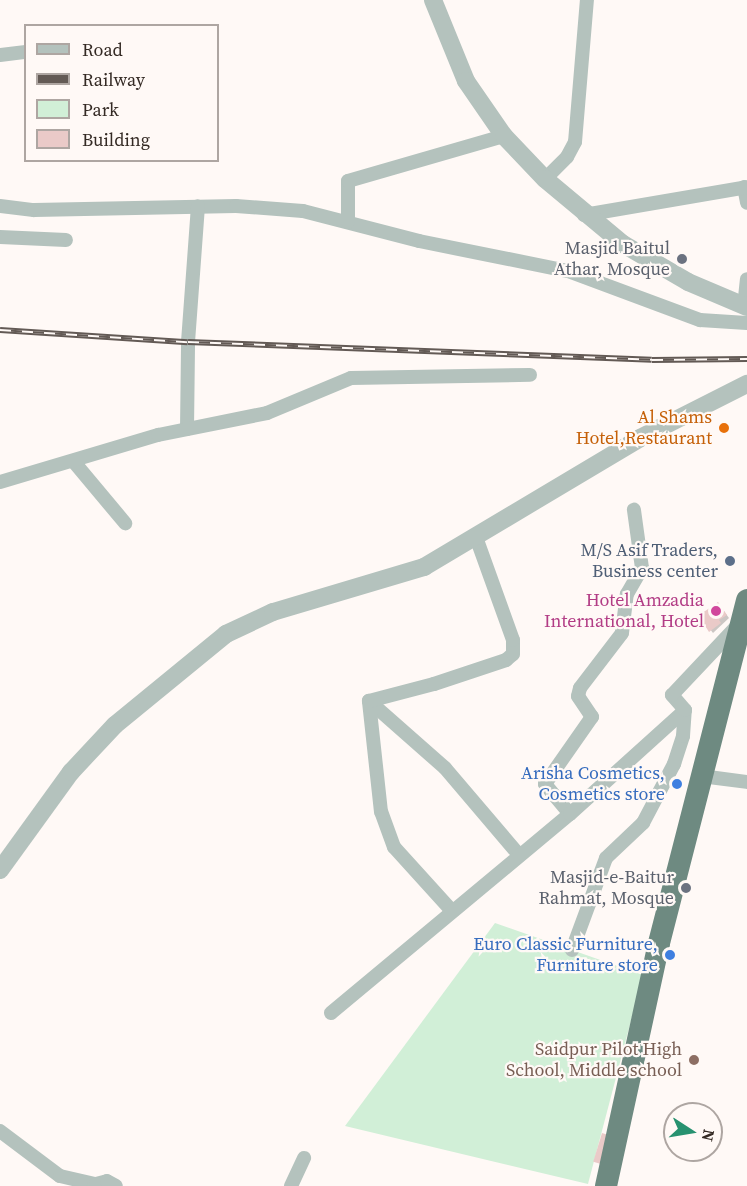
<!DOCTYPE html>
<html>
<head>
<meta charset="utf-8">
<style>
  body { margin:0 }
  #map { position:relative; width:747px; height:1186px; overflow:hidden; background:#fff9f6; font-family:"Source Serif 4",serif }
  div>[style] { position:absolute }
  [style*='--x'] { left:calc(var(--x)*1px); top:calc(var(--y)*1px); width:calc(var(--w)*1px); rotate:calc(var(--a)*1deg) }
  .green>* { inset:0; background:#d1efd7 }
  .shadow>* { inset:0; background:#0003 }
  .building>* { inset:0; background:#eacac8; transform-origin:0 0 }
  .minor>* { height:14px; margin:-7px; padding:0 7px; transform-origin:7px; border-radius:7px; background:#b4c2bd }
  .tertiary>* { height:18px; margin:-9px; padding:0 9px; transform-origin:9px; border-radius:9px; background:#b4c2bd }
  .trunk>* { height:22px; margin:-11px; padding:0 11px; transform-origin:11px; border-radius:11px; background:#6e8a81 }
  .rail>* { height:6px; margin-top:-3px; transform-origin:0; background:repeating-linear-gradient(90deg,#fff9f6 0 11px,#635a55 0 22px); box-sizing:border-box; border-block:2px solid #635a55 }
  .dots>* { width:16px; height:16px; translate:-50% -50%; box-sizing:border-box; border:3px solid #fff9f6; border-radius:50% }
  span { translate:-50% -50%; white-space:nowrap; text-align:center; line-height:1.15; -webkit-text-stroke:4.5px #fff9f6; paint-order:stroke }
  .worship-label { font-size:18px; color:#5b616d }
  .right { translate:-100% -50%; text-align:right }
  .food-label { font-size:18px; color:#c56008 }
  .service-label { font-size:18px; color:#4e5e75 }
  .hotel-label { font-size:18px; color:#b23c85 }
  .shop-label { font-size:18px; color:#366cbe }
  .education-label { font-size:18px; color:#785e54 }
  .legend { position:absolute; left:24px; top:24px; width:195px; height:138px; box-sizing:border-box; background:#fff9f6; border:2px solid #aea6a2; margin:0; padding:8px 10px; list-style:none; font-size:18px; color:#342a24 }
  .legend li { display:flex; align-items:center; gap:12px; height:30px }
  .legend b { width:30px; border:2px solid #aea6a2 }
  .north { position:absolute; left:663px; top:1102px; width:60px; height:60px; box-sizing:border-box; background:#fff9f6; border:2px solid #aea6a2; border-radius:50%; rotate:102deg; font-size:16px; font-weight:700; line-height:24px; text-align:center; color:#342a24 }
  .north::after { content:''; display:block; margin:auto; width:21px; height:27px; background:#279270; clip-path:polygon(50% 0,100% 100%,50% 72%,0 100%) }
</style>
</head>
<body>
<div id="map">
  <div class="green">
    <i style="clip-path:polygon(495px 923px,643px 975px,588px 1184px,345px 1126px)"></i>
  </div>
  <div class="shadow">
    <i style="clip-path:polygon(721px 607px,729px 618px,713px 633px,706px 624px,699px 629px,693px 621px)"></i>
  </div>
  <div class="building">
    <i style="clip-path:polygon(718px 602px,727px 615px,719px 620px,721px 623px,709px 632px,702px 621px,695px 627px,691px 621px)"></i>
    <i style="left:602px;top:1133px;width:10px;height:30px;rotate:17deg"></i>
  </div>
  <div class="minor">
    <i style="--x:0;--y:55;--w:26;--a:-7"></i>
    <i style="--x:545;--y:179;--w:31;--a:-45"></i>
    <i style="--x:567;--y:157;--w:17;--a:-62"></i>
    <i style="--x:575;--y:142;--w:143;--a:-85.2"></i>
    <i style="--x:744;--y:187;--w:16;--a:79"></i>
    <i style="--x:0;--y:206;--w:34;--a:7"></i>
    <i style="--x:34;--y:210;--w:202;--a:-1.1"></i>
    <i style="--x:236;--y:206;--w:67;--a:4.3"></i>
    <i style="--x:303;--y:211;--w:120;--a:14.5"></i>
    <i style="--x:419;--y:241;--w:152;--a:11.4"></i>
    <i style="--x:568;--y:271;--w:141;--a:20.4"></i>
    <i style="--x:700;--y:320;--w:47;--a:3.7"></i>
    <i style="--x:584;--y:215;--w:165;--a:-9.7"></i>
    <i style="--x:348;--y:222;--w:41;--a:-90"></i>
    <i style="--x:348;--y:181;--w:162;--a:-16.1"></i>
    <i style="--x:0;--y:237;--w:66;--a:2.6"></i>
    <i style="--x:744;--y:307;--w:28;--a:-84"></i>
    <i style="--x:187;--y:429;--w:87;--a:-89.3"></i>
    <i style="--x:188;--y:342;--w:136;--a:-85.8"></i>
    <i style="--x:74;--y:462;--w:80;--a:50.1"></i>
    <i style="--x:0;--y:482;--w:165;--a:-16.6"></i>
    <i style="--x:158;--y:435;--w:111;--a:-11.4"></i>
    <i style="--x:267;--y:413;--w:91;--a:-22.6"></i>
    <i style="--x:351;--y:378;--w:179;--a:-1"></i>
    <i style="--x:369;--y:701;--w:101;--a:41.4"></i>
    <i style="--x:445;--y:768;--w:114;--a:49.6"></i>
    <i style="--x:701;--y:776;--w:46;--a:7.4"></i>
    <i style="--x:570;--y:814;--w:39;--a:-130"></i>
    <i style="--x:545;--y:784;--w:82;--a:-55"></i>
    <i style="--x:592;--y:717;--w:25;--a:-124"></i>
    <i style="--x:578;--y:696;--w:8;--a:-76"></i>
    <i style="--x:580;--y:688;--w:69;--a:-52.6"></i>
    <i style="--x:622;--y:633;--w:39;--a:-83"></i>
    <i style="--x:627;--y:594;--w:30;--a:-60"></i>
    <i style="--x:642;--y:568;--w:59;--a:-97.9"></i>
    <i style="--x:452;--y:911;--w:86;--a:-132.2"></i>
    <i style="--x:394;--y:847;--w:37;--a:-110"></i>
    <i style="--x:381;--y:812;--w:112;--a:-96.2"></i>
    <i style="--x:369;--y:701;--w:67;--a:-14.7"></i>
    <i style="--x:434;--y:684;--w:76;--a:-18.4"></i>
    <i style="--x:506;--y:660;--w:9;--a:-41"></i>
    <i style="--x:513;--y:654;--w:14;--a:-90"></i>
    <i style="--x:513;--y:640;--w:109;--a:-109.8"></i>
    <i style="--x:572;--y:950;--w:98;--a:-69.7"></i>
    <i style="--x:606;--y:858;--w:51;--a:-43.4"></i>
    <i style="--x:643;--y:823;--w:67;--a:-62.3"></i>
    <i style="--x:674;--y:764;--w:29;--a:-72"></i>
    <i style="--x:683;--y:736;--w:26;--a:-86"></i>
    <i style="--x:331;--y:1013;--w:311;--a:-39.8"></i>
    <i style="--x:570;--y:814;--w:155;--a:-42.1"></i>
    <i style="--x:685;--y:710;--w:20;--a:-131"></i>
    <i style="--x:672;--y:695;--w:96;--a:-46.7"></i>
    <i style="--x:0;--y:1131;--w:75;--a:36.9"></i>
    <i style="--x:60;--y:1176;--w:37;--a:13"></i>
    <i style="--x:96;--y:1184;--w:3;--a:135"></i>
    <i style="--x:96;--y:1184;--w:11;--a:-15"></i>
    <i style="--x:107;--y:1181;--w:10;--a:29"></i>
    <i style="--x:291;--y:1186;--w:31;--a:-65"></i>
  </div>
  <div class="tertiary">
    <i style="--x:433;--y:0;--w:87;--a:67.8"></i>
    <i style="--x:466;--y:81;--w:67;--a:55.4"></i>
    <i style="--x:504;--y:136;--w:59;--a:46.4"></i>
    <i style="--x:545;--y:179;--w:102;--a:39.8"></i>
    <i style="--x:623;--y:244;--w:75;--a:30.3"></i>
    <i style="--x:688;--y:282;--w:64;--a:23"></i>
    <i style="--x:0;--y:870;--w:121;--a:-54.1"></i>
    <i style="--x:71;--y:772;--w:64;--a:-46.9"></i>
    <i style="--x:115;--y:725;--w:144;--a:-39.3"></i>
    <i style="--x:226;--y:634;--w:52;--a:-25.1"></i>
    <i style="--x:273;--y:612;--w:158;--a:-16.6"></i>
    <i style="--x:424;--y:567;--w:252;--a:-30.8"></i>
    <i style="--x:640;--y:438;--w:120;--a:-26.8"></i>
  </div>
  <div class="trunk">
    <i style="--x:606;--y:1186;--w:249;--a:-77.7"></i>
    <i style="--x:659;--y:943;--w:354;--a:-75.6"></i>
  </div>
  <div class="rail">
    <i style="--x:0;--y:330;--w:188;--a:3.7"></i>
    <i style="--x:188;--y:342;--w:464;--a:2.2"></i>
    <i style="--x:652;--y:360;--w:95;--a:-0.6"></i>
  </div>
  <div class="dots">
    <i style="left:682px;top:259px;background:#6b7280"></i>
    <i style="left:724px;top:428px;background:#e8710a"></i>
    <i style="left:730px;top:561px;background:#5c6f8a"></i>
    <i style="left:716px;top:611px;background:#d1479c"></i>
    <i style="left:677px;top:784px;background:#3f7fe0"></i>
    <i style="left:686px;top:888px;background:#6b7280"></i>
    <i style="left:670px;top:955px;background:#3f7fe0"></i>
    <i style="left:694px;top:1060px;background:#8d6e63"></i>
  </div>
  <div class="worship-label">
    <span class="right" style="left:670px;top:259px">Masjid Baitul<br>Athar, Mosque</span>
    <span class="right" style="left:674px;top:888px">Masjid-e-Baitur<br>Rahmat, Mosque</span>
  </div>
  <div class="food-label">
    <span class="right" style="left:712px;top:428px">Al Shams<br>Hotel,Restaurant</span>
  </div>
  <div class="service-label">
    <span class="right" style="left:718px;top:561px">M/S Asif Traders,<br>Business center</span>
  </div>
  <div class="hotel-label">
    <span class="right" style="left:704px;top:611px">Hotel Amzadia<br>International, Hotel</span>
  </div>
  <div class="shop-label">
    <span class="right" style="left:665px;top:784px">Arisha Cosmetics,<br>Cosmetics store</span>
    <span class="right" style="left:658px;top:955px">Euro Classic Furniture,<br>Furniture store</span>
  </div>
  <div class="education-label">
    <span class="right" style="left:682px;top:1060px">Saidpur Pilot High<br>School, Middle school</span>
  </div>
  <ul class="legend">
  <li><b style="height:8px;background:#b4c2bd"></b>Road</li>
  <li><b style="height:8px;background:#635a55"></b>Railway</li>
  <li><b style="height:16px;background:#d1efd7"></b>Park</li>
  <li><b style="height:16px;background:#eacac8"></b>Building</li>
  </ul>
  <div class="north">N</div>
</div>
</body>
</html>
